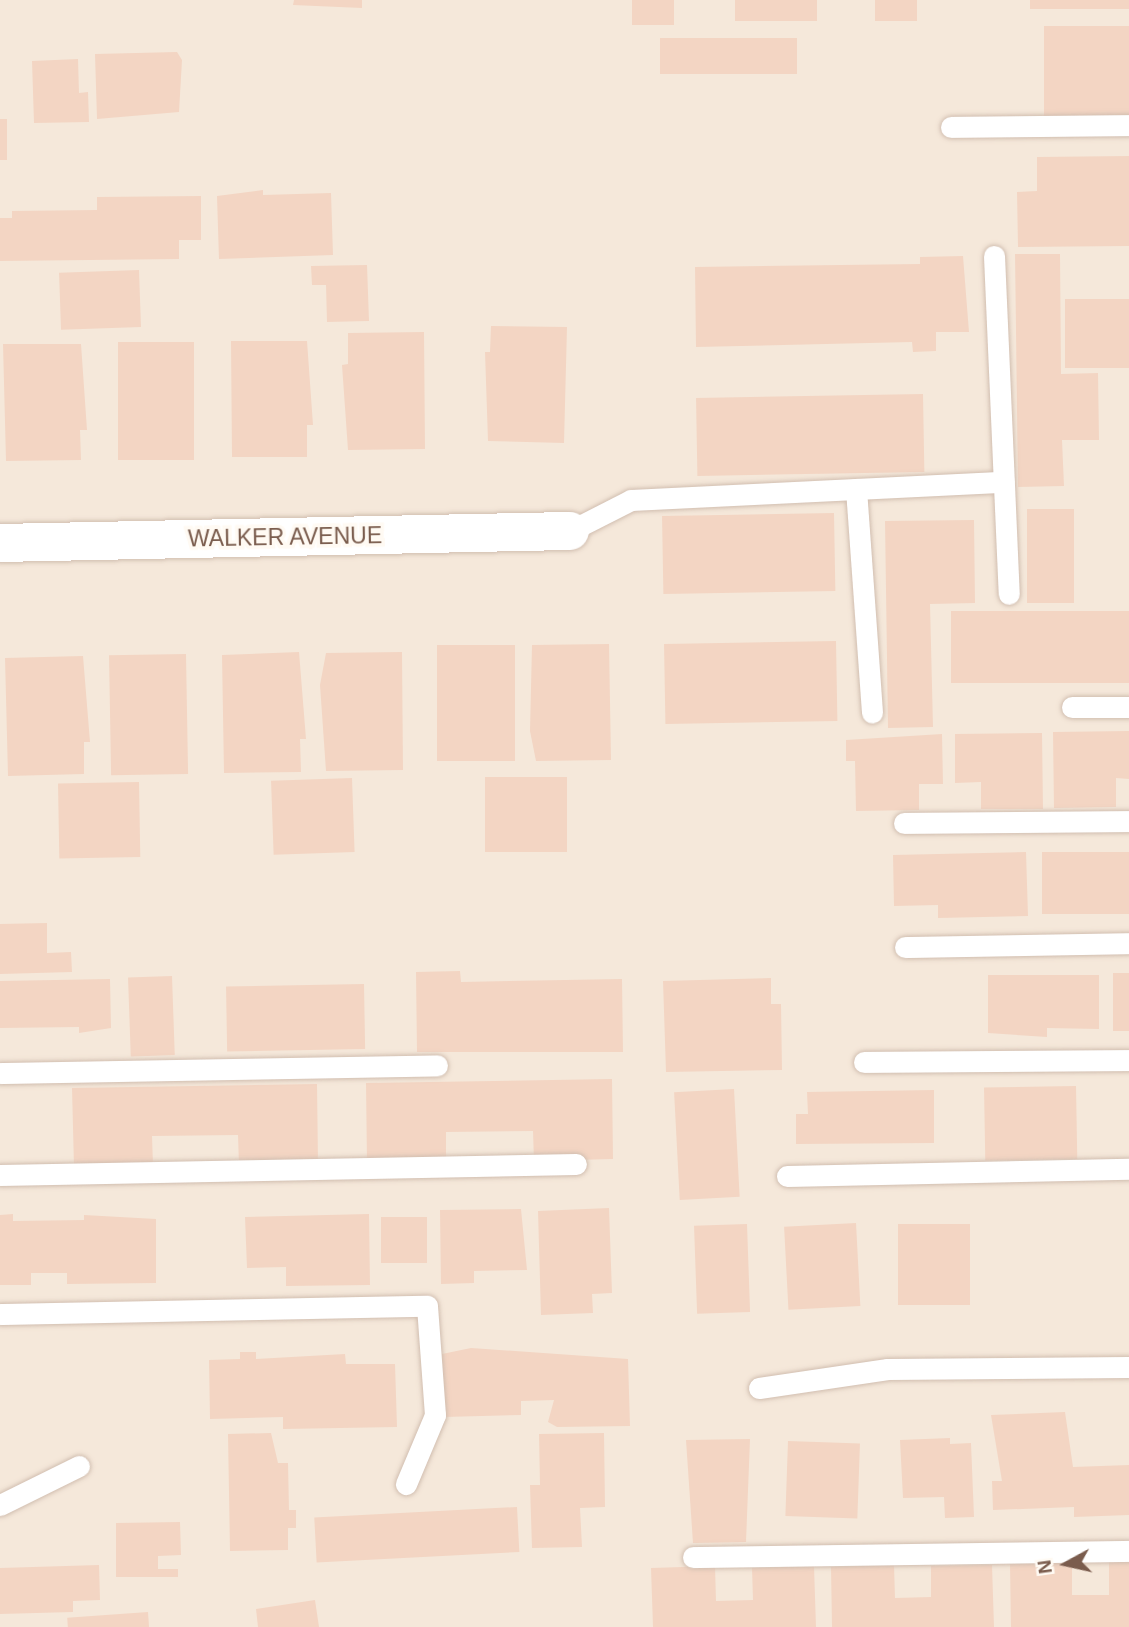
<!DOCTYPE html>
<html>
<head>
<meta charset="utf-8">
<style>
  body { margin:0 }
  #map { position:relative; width:1129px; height:1627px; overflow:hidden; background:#fdf6ec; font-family:Arial,sans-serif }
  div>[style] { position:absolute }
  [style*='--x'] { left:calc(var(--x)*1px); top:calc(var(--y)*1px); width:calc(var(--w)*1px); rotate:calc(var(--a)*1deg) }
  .residential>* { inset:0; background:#f5e8da; transform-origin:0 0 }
  .building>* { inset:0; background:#f3d5c3; transform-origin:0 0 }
  .roads { filter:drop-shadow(0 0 2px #d1beb0) drop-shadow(0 0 2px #d1beb0) }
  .service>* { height:21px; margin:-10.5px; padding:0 10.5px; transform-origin:10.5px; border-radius:10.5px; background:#fff }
  .minor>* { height:38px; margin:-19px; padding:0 19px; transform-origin:19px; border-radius:19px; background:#fff }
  span { translate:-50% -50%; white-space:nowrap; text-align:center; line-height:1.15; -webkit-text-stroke:7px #fffaf3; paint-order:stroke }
  .street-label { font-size:23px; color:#7a5c4d }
  .north { position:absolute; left:1031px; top:1529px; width:70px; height:70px; -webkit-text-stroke:5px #fffaf3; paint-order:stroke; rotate:262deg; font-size:19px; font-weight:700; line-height:28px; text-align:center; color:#7a5c4d }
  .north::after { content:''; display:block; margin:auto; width:24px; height:32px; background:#7a5c4d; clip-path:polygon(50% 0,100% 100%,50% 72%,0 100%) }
</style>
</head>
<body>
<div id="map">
  <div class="residential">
    <i style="left:0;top:0;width:1129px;height:1627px"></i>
  </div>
  <div class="building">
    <i style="clip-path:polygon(294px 0,362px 0,362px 8px,293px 5px)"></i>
    <i style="left:632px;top:0;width:42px;height:25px"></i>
    <i style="left:735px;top:0;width:82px;height:21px"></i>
    <i style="left:875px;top:0;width:42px;height:21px"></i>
    <i style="left:1030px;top:0;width:99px;height:9px"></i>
    <i style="left:1044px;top:26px;width:85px;height:91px"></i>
    <i style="left:797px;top:38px;width:36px;height:137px;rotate:90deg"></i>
    <i style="clip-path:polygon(177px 52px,182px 60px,179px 112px,97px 119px,95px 54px)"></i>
    <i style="clip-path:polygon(78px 59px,79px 93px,88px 92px,89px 122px,34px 123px,32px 61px)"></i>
    <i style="left:0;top:119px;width:7px;height:41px"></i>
    <i style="clip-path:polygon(1129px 156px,1129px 246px,1018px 247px,1017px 192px,1037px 191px,1037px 157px)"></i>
    <i style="clip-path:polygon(263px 190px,263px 195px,331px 193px,333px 255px,219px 259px,217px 196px)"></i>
    <i style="clip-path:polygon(201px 196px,201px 240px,179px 240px,179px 259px,0 261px,0 218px,12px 218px,12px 211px,97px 210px,97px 197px)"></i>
    <i style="clip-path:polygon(1015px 254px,1060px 254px,1061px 374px,1098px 373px,1099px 440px,1062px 440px,1064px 486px,1018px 487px)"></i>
    <i style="clip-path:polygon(963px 256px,969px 332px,936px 332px,936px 351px,913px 352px,912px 342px,696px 347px,695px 267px,920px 264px,920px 257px)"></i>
    <i style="clip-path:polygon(367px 265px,369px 321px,327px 322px,326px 285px,312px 285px,311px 266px)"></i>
    <i style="left:139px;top:270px;width:57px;height:80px;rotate:88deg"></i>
    <i style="left:1129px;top:299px;width:69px;height:64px;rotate:90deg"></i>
    <i style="clip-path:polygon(491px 326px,567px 327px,564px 443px,488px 441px,485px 352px,490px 352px)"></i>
    <i style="clip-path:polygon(424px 332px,425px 449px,348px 450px,342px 365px,348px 364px,348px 333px)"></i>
    <i style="clip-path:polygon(231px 341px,307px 341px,313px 425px,307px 425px,307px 457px,232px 457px)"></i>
    <i style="left:194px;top:342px;width:118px;height:76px;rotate:90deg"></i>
    <i style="clip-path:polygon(3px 344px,81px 344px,87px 430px,80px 430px,81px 460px,6px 461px)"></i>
    <i style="left:923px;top:394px;width:78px;height:227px;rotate:89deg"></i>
    <i style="left:1027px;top:509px;width:47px;height:94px"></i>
    <i style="left:834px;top:513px;width:78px;height:172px;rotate:89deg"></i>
    <i style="clip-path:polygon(974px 520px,975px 603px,930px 604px,933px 727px,888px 728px,885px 521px)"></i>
    <i style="left:1129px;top:611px;width:72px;height:178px;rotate:90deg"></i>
    <i style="left:836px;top:641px;width:80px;height:172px;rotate:89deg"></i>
    <i style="clip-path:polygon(609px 644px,611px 760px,536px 761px,530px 731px,532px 645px)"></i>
    <i style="left:515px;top:645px;width:116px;height:78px;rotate:90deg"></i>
    <i style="clip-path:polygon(299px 652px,306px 739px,300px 739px,301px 772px,224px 773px,222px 655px)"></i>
    <i style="clip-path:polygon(402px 652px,403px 770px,326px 771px,320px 685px,326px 653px)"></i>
    <i style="left:186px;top:654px;width:120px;height:77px;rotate:89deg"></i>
    <i style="clip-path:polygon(83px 656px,90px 742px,84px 742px,84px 774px,8px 776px,5px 658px)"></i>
    <i style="clip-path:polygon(1129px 731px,1129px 779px,1116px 778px,1116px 807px,1054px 808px,1053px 732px)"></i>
    <i style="clip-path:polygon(1042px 733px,1043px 809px,981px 809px,981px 782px,955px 783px,955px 734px)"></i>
    <i style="clip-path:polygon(942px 734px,943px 784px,919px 784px,919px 810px,856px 811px,855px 761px,846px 761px,846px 740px)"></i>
    <i style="left:485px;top:777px;width:82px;height:75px"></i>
    <i style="left:352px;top:778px;width:74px;height:81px;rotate:88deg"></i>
    <i style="left:139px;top:782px;width:75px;height:81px;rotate:89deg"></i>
    <i style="clip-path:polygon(1026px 852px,1028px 916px,938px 918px,938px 905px,894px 906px,893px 855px)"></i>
    <i style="left:1129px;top:852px;width:62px;height:87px;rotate:90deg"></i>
    <i style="clip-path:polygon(47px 923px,47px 953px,71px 952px,72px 972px,0 974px,0 924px)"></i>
    <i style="clip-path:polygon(460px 971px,461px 982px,622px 979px,623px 1052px,417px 1052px,416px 972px)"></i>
    <i style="left:1113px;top:973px;width:16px;height:58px"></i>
    <i style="clip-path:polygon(988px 975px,1099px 975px,1099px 1029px,1047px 1028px,1047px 1037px,988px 1033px)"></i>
    <i style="left:172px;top:976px;width:79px;height:44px;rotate:88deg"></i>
    <i style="clip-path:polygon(771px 978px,771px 1004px,781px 1004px,782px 1070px,666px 1072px,663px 981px)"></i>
    <i style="clip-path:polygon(110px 979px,111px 1028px,79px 1033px,79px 1027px,0 1028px,0 981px)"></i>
    <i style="left:364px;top:984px;width:65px;height:138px;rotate:89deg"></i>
    <i style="clip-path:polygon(612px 1079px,613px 1159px,534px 1161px,533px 1131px,446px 1132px,446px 1162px,367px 1163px,366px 1083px)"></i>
    <i style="clip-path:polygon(317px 1084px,318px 1163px,239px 1165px,238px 1135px,152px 1136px,153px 1165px,74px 1167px,72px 1088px)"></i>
    <i style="left:1076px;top:1086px;width:73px;height:92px;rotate:89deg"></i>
    <i style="left:734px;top:1089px;width:108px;height:60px;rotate:87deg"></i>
    <i style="clip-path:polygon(934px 1090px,934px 1143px,796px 1144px,796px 1114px,808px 1114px,807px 1092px)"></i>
    <i style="clip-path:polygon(609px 1208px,612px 1293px,592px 1294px,593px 1313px,541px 1315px,538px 1211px)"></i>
    <i style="clip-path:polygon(521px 1209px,527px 1270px,474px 1271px,474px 1283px,441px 1284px,440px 1210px)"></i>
    <i style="clip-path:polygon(13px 1214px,13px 1221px,84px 1220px,84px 1215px,156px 1219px,156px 1283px,67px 1284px,67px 1273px,31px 1273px,31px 1285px,0 1285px,0 1215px)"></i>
    <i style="clip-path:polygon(369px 1214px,370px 1285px,286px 1286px,286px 1267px,247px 1268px,245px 1217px)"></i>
    <i style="left:381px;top:1217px;width:46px;height:46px"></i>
    <i style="left:856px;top:1223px;width:83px;height:72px;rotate:87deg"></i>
    <i style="left:747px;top:1224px;width:88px;height:53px;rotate:88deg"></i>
    <i style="left:898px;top:1224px;width:72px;height:81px"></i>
    <i style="clip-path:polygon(471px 1348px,628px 1359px,630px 1426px,557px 1427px,548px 1422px,554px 1400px,521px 1401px,521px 1415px,444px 1417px,442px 1354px)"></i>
    <i style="clip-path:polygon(240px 1352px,256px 1352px,256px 1359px,345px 1354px,346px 1364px,395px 1364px,397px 1427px,283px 1429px,283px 1417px,210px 1419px,209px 1360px,240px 1359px)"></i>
    <i style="clip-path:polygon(1065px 1412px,1073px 1467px,1129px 1465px,1129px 1515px,1074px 1517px,1074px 1507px,993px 1510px,992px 1481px,1002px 1481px,991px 1415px)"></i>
    <i style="clip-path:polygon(271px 1433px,278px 1463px,288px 1463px,289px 1510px,296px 1510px,296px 1528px,288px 1528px,288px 1550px,230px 1551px,228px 1434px)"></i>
    <i style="clip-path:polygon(604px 1433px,605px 1507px,580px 1508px,582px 1547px,532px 1548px,530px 1485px,540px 1485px,539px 1434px)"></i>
    <i style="clip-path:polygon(950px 1438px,950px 1444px,971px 1443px,974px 1517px,945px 1518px,944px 1497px,903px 1498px,900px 1440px)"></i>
    <i style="clip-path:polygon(750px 1439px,746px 1542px,693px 1543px,686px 1440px)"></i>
    <i style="left:788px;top:1441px;width:72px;height:75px;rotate:2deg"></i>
    <i style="left:517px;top:1507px;width:45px;height:203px;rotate:87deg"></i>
    <i style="clip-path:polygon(180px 1522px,181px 1555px,158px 1556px,158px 1569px,178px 1569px,178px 1577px,116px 1577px,116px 1523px)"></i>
    <i style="clip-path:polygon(1072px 1562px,1072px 1595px,1109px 1595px,1109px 1562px,1129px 1562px,1129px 1627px,1011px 1627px,1010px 1564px)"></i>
    <i style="clip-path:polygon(99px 1565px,100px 1600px,73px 1601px,73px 1612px,0 1614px,0 1568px)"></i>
    <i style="clip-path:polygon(894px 1565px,895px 1598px,931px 1597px,931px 1566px,992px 1565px,994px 1627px,832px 1627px,831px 1567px)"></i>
    <i style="clip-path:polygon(715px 1566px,716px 1601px,753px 1600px,752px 1568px,814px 1566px,816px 1627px,653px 1627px,651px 1568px)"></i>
    <i style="clip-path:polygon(315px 1600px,319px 1627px,258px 1627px,256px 1609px)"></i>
    <i style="left:148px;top:1612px;width:15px;height:81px;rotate:86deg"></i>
  </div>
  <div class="roads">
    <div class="service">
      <i style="--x:951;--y:127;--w:178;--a:-0.6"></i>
      <i style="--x:994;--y:256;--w:338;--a:87.5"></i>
      <i style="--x:856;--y:489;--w:224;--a:85.9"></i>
      <i style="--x:570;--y:531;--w:68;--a:-26.9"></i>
      <i style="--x:631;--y:500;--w:373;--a:-2.8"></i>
      <i style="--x:1072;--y:707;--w:57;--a:0"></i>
      <i style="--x:904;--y:823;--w:225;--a:-0.5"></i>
      <i style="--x:905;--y:947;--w:224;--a:-1"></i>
      <i style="--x:864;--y:1062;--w:265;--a:-0.4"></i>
      <i style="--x:0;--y:1073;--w:437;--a:-1"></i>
      <i style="--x:0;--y:1175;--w:576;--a:-1.09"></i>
      <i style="--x:787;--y:1176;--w:342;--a:-1.2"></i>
      <i style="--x:0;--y:1314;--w:427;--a:-1.1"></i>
      <i style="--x:427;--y:1306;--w:109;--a:85.8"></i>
      <i style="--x:435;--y:1415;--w:75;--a:112.8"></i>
      <i style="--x:759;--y:1388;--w:130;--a:-8.4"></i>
      <i style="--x:888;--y:1369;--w:241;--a:-0.5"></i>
      <i style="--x:0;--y:1505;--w:88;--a:-26.3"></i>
      <i style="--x:693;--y:1557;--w:436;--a:-0.8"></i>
    </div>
    <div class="minor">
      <i style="--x:0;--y:543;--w:570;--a:-1.21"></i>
    </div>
  </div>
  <div class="street-label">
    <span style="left:285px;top:537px;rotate:-1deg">WALKER AVENUE</span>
  </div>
  <div class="north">N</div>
</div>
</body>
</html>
